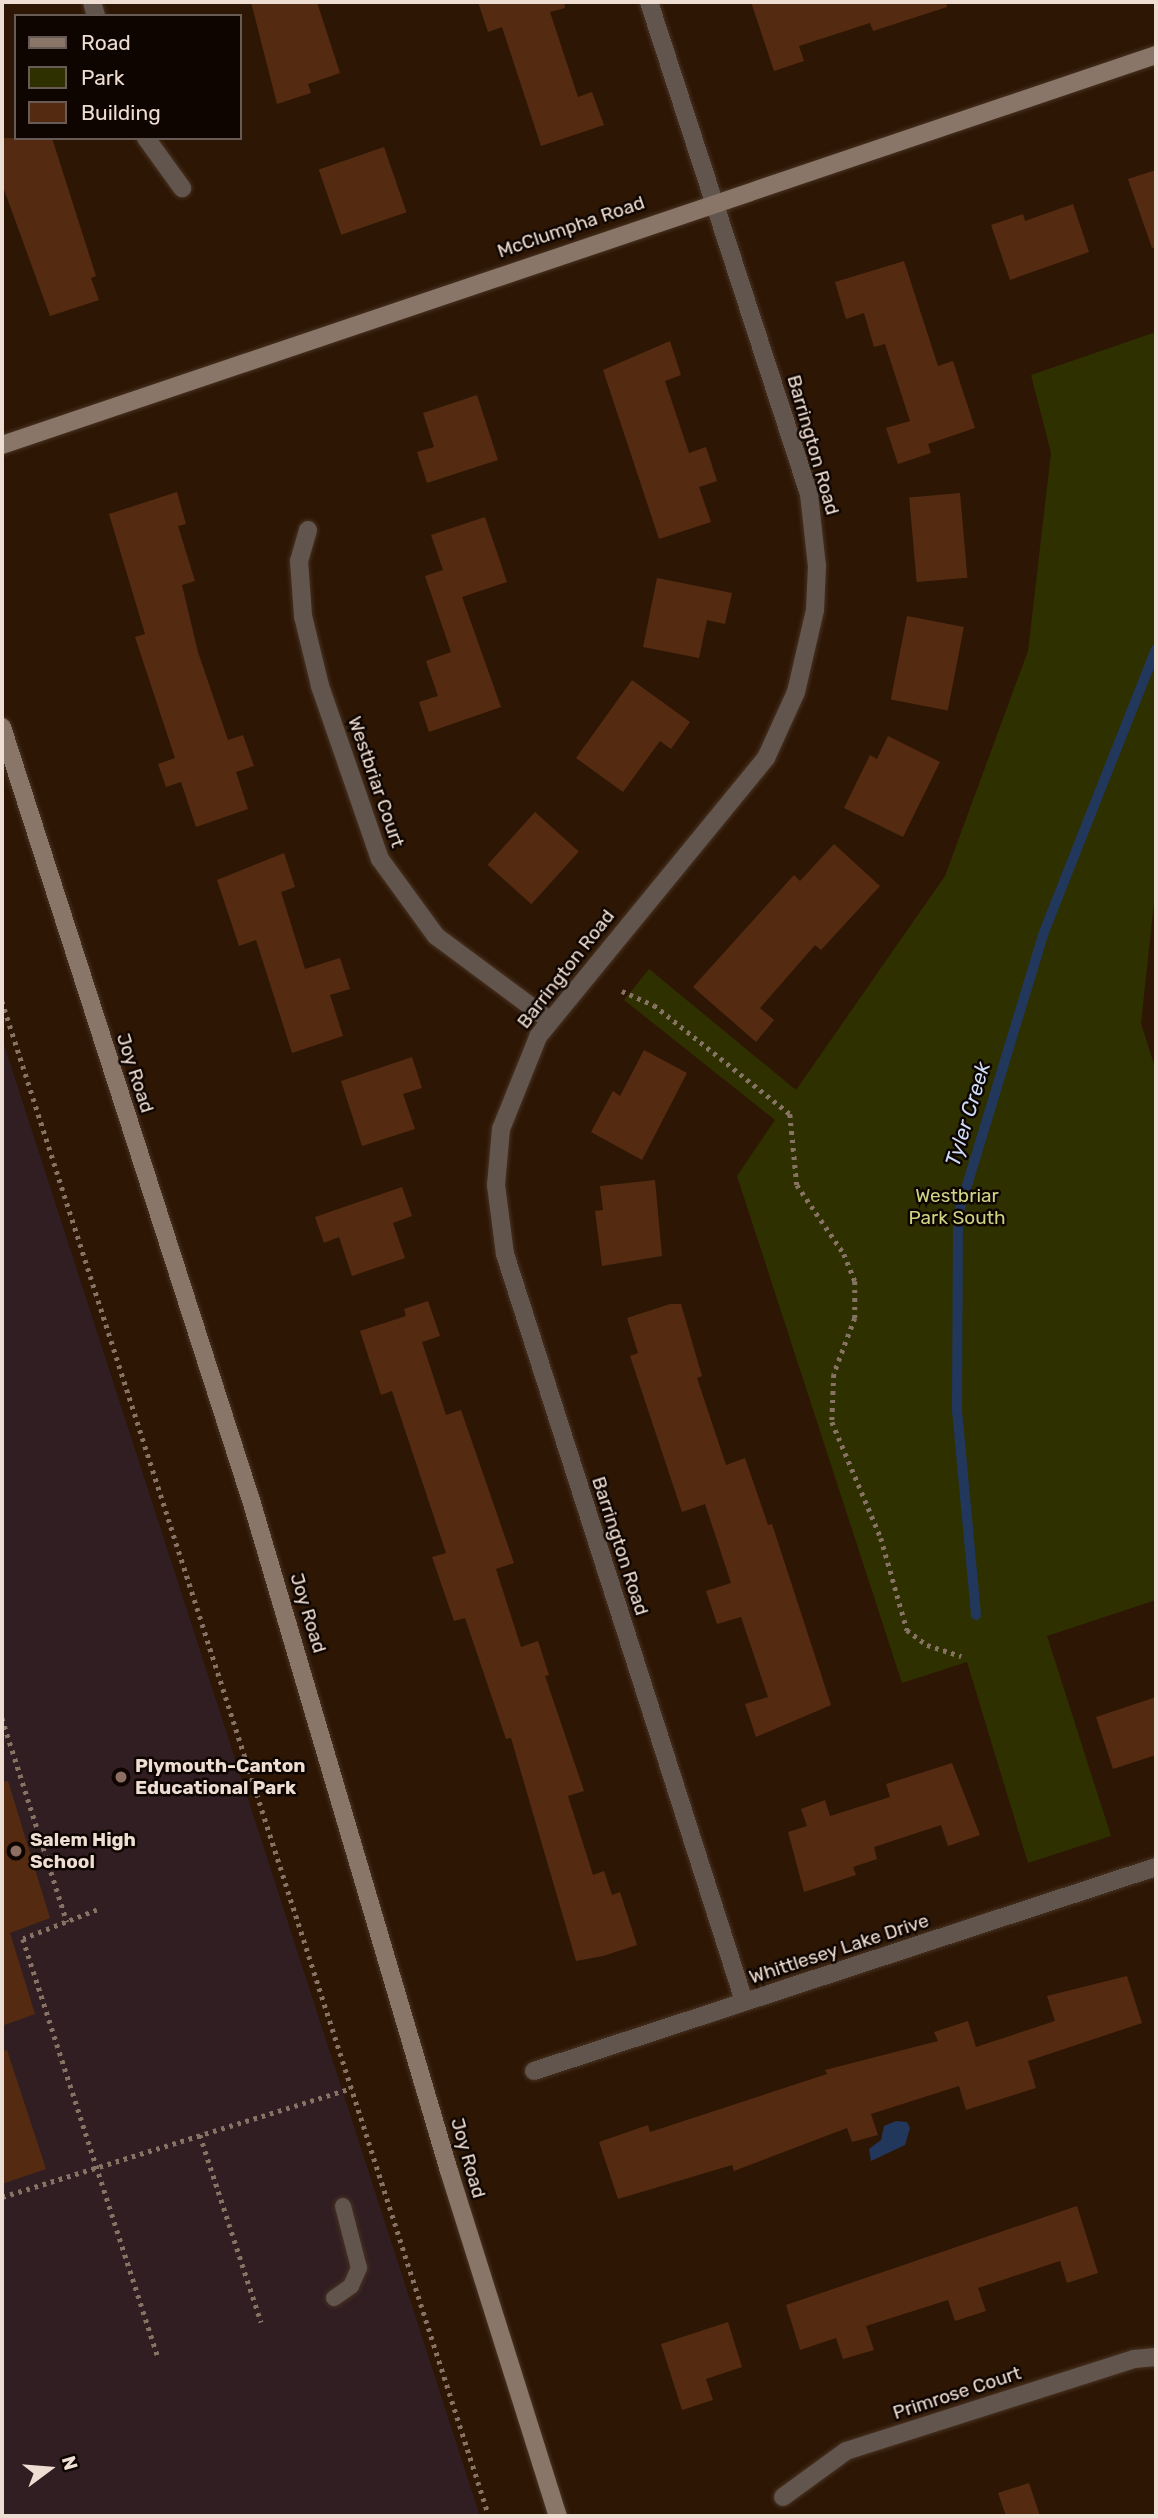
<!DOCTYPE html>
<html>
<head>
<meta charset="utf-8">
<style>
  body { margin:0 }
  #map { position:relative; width:1158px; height:2518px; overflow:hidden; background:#2d1604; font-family:Rubik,sans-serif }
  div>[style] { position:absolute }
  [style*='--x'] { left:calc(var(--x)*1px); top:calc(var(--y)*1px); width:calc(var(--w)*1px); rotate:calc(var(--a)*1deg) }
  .education>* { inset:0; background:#311e22 }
  .green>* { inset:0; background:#2f3000 }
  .water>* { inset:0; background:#22375c }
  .stream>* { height:10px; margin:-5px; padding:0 5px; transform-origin:5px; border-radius:5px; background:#22375c }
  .building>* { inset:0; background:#542b11; transform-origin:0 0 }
  .path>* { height:4.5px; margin-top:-2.25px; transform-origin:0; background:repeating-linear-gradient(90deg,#877364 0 3.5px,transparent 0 8.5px) }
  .roads { filter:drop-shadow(0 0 2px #483221) drop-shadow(0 0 2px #483221) }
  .lane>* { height:16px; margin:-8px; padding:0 8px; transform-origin:8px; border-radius:8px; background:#62554e }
  .street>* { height:18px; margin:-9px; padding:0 9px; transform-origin:9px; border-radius:9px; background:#62554e }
  .secondary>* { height:18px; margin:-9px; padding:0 9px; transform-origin:9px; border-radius:9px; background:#8a7569 }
  .dots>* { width:19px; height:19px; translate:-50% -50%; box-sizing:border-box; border:4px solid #0e0501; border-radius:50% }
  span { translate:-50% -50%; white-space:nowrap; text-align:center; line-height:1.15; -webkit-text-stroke:5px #0e0501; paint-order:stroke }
  .street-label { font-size:19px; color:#eeddd2 }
  .park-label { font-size:19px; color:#ced485 }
  .poi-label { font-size:19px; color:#eeddd2; font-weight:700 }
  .left { translate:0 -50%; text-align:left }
  .water-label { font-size:21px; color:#ccdbf6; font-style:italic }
  .frame { position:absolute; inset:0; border:4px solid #eeddd2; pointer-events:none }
  .legend { position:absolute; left:14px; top:14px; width:228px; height:126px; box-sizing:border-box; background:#0e0501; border:2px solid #685b55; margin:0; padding:9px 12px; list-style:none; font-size:21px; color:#eeddd2 }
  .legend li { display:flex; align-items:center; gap:14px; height:35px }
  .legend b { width:35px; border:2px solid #685b55 }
  .north { position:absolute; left:14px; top:2434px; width:70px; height:70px; -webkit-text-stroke:5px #0e0501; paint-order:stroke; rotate:74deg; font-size:19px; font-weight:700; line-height:28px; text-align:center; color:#eeddd2 }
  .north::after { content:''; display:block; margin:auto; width:24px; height:32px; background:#eeddd2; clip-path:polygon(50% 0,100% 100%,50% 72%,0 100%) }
</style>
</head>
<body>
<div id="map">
  <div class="education">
    <i style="clip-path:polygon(2px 1038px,480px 2516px,2px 2516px)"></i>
  </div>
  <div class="green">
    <i style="clip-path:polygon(1156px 332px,1156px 884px,1141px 1023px,1156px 1071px,1156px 1600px,1047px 1636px,1111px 1836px,1028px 1863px,967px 1662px,902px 1683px,737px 1176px,775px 1120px,624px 1000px,649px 969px,796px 1090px,945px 876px,1028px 651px,1051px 453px,1031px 375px)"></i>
  </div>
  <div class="water">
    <i style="clip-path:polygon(896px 2121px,907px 2122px,910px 2128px,905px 2145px,871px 2161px,869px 2149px,881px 2140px,884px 2126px)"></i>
  </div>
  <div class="stream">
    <i style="--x:976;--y:1615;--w:206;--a:-95.3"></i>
    <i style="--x:957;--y:1410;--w:195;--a:-89.7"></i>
    <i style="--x:958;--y:1215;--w:296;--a:-73.1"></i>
    <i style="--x:1044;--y:932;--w:304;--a:-68.4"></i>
  </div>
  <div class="building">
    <i style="clip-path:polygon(251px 2px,317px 2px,340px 73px,308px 84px,311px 93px,277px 104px)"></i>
    <i style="clip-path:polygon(478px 2px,564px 2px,565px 8px,550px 12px,578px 97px,592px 92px,604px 125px,541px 146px,502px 27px,488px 32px)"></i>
    <i style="clip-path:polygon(751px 2px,946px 2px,947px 7px,873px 31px,870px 23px,799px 46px,804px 61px,774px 71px)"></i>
    <i style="clip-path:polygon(2px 138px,52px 138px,96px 276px,91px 278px,99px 300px,50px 316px,2px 184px)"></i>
    <i style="left:384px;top:147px;width:69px;height:69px;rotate:71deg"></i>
    <i style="clip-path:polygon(1156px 170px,1156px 247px,1152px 248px,1128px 179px)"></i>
    <i style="clip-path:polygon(1073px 204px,1089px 252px,1010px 280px,991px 225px,1023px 214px,1025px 221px)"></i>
    <i style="clip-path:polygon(904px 261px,938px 366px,953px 361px,975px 428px,928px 444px,931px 453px,898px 464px,886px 428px,910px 421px,885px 344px,874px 347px,864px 313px,846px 319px,835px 282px)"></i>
    <i style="clip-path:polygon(670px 341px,681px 375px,665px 381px,689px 453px,706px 447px,717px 481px,699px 487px,711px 522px,659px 539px,603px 370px)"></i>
    <i style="clip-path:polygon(477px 395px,498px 460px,427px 483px,417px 452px,434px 447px,423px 413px)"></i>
    <i style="clip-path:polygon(177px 492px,186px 524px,178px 526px,195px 581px,182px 585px,198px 652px,228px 740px,243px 735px,254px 766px,236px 772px,248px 809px,196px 827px,181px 782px,166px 787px,158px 764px,175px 758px,135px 637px,145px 634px,109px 514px)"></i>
    <i style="left:960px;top:493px;width:85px;height:51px;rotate:85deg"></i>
    <i style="clip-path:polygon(485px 517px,507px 582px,462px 597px,501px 707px,429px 732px,419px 702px,438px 696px,426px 661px,451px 652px,425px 576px,443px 570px,431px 535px)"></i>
    <i style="clip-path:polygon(657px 578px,732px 593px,725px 624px,707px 620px,699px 658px,643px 647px)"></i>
    <i style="left:907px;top:616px;width:58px;height:85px;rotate:11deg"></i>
    <i style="clip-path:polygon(632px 680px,690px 722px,671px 749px,660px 741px,623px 792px,576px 758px)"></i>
    <i style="clip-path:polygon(888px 736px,940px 762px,903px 837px,844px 808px,870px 755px,877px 759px)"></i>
    <i style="left:535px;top:812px;width:59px;height:71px;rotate:42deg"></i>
    <i style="clip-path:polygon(834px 844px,880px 886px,821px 950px,815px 945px,760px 1008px,774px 1020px,756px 1042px,693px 987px,794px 875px,800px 881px)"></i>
    <i style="clip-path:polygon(284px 853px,295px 887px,281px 892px,305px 969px,340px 958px,350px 989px,330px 995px,343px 1036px,292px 1053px,256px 940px,239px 946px,217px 880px)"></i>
    <i style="clip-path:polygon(644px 1050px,687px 1073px,642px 1160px,591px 1132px,613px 1091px,620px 1096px)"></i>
    <i style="clip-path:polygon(412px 1057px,422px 1088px,403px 1094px,415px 1129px,362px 1146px,341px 1081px)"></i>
    <i style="clip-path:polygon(655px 1180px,662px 1256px,602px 1266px,595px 1211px,603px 1210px,600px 1186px)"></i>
    <i style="clip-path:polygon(402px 1187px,412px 1216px,393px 1223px,405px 1258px,352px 1276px,339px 1237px,324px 1243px,315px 1217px)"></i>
    <i style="clip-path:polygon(428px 1301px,440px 1336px,422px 1342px,446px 1415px,461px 1410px,514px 1563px,496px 1569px,521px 1647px,538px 1641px,549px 1675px,545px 1676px,584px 1791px,568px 1796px,593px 1875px,604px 1871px,612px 1895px,620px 1892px,637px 1945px,603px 1956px,576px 1961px,511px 1738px,506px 1739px,465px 1618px,454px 1621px,432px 1557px,446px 1553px,392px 1391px,381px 1395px,360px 1331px,406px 1316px,404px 1309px)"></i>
    <i style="clip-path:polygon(670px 1304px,681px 1304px,702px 1376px,697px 1378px,726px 1465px,745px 1458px,768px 1525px,772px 1524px,831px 1705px,756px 1737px,745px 1704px,768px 1697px,741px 1617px,717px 1624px,706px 1591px,731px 1583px,705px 1504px,682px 1512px,630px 1356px,638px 1353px,627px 1318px)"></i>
    <i style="clip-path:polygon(1156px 1697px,1156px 1755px,1113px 1769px,1096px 1717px)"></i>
    <i style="clip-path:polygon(952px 1763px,980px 1835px,948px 1846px,941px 1825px,874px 1847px,877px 1859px,853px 1867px,856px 1875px,804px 1892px,788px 1832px,807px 1826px,801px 1809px,825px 1800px,830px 1816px,890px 1797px,886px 1784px)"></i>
    <i style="clip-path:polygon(8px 1781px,50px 1918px,10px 1933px,35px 2014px,2px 2026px,2px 1782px)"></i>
    <i style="clip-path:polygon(1127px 1976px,1142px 2023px,1028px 2061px,1036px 2088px,966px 2110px,959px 2086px,871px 2114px,878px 2135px,852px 2142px,847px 2128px,734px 2171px,732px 2165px,618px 2199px,599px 2142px,648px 2125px,650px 2132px,827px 2074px,825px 2070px,938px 2041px,934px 2032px,968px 2021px,976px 2047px,1055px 2021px,1047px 1996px)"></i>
    <i style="clip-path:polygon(7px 2050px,46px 2169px,2px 2184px,2px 2051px)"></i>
    <i style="clip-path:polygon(1077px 2206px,1098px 2273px,1067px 2283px,1060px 2261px,978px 2288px,986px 2311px,955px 2321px,948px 2300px,866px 2326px,874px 2350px,843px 2359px,836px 2338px,800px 2350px,786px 2305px)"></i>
    <i style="clip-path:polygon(728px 2322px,742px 2367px,706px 2379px,713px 2400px,682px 2410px,661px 2344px)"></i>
    <i style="clip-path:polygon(1029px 2483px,1040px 2516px,1006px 2516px,998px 2493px)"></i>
  </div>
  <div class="path">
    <i style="--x:622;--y:991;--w:35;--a:24"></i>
    <i style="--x:654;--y:1005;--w:174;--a:38.7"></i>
    <i style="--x:790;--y:1114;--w:71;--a:84.4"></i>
    <i style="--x:797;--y:1185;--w:83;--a:55.7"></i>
    <i style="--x:844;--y:1254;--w:29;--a:68"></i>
    <i style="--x:855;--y:1281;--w:37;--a:90"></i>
    <i style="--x:855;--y:1318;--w:60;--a:110.6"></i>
    <i style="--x:834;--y:1374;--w:48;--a:92.4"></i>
    <i style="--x:832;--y:1422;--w:126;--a:67.1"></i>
    <i style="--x:881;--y:1538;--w:96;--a:74.2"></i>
    <i style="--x:907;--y:1630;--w:25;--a:37"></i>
    <i style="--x:927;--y:1645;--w:36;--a:18"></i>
    <i style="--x:2;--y:1001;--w:1591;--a:72.18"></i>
    <i style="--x:2;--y:1718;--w:214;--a:72.3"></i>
    <i style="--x:97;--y:1910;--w:79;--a:158.6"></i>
    <i style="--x:23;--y:1939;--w:437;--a:72.1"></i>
    <i style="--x:200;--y:2135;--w:197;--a:71.9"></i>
    <i style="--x:2;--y:2197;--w:366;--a:-17.3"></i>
  </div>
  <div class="roads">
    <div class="lane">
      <i style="--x:334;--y:2298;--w:21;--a:-35"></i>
      <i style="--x:351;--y:2286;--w:20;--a:-66"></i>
      <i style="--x:359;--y:2268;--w:64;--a:-104.5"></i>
    </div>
    <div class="street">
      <i style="--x:92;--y:2;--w:15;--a:74"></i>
      <i style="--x:649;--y:2;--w:517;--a:71.99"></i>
      <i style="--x:809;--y:494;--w:72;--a:83.7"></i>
      <i style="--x:817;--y:566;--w:44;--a:92.6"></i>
      <i style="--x:815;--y:610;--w:84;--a:103"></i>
      <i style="--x:796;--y:692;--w:72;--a:114.4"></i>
      <i style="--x:766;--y:758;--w:360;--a:129.3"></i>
      <i style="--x:538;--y:1037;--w:99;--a:111.9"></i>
      <i style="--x:501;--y:1129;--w:56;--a:95.1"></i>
      <i style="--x:496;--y:1185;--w:70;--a:82.6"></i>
      <i style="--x:505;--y:1254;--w:784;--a:72.26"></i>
      <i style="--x:146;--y:138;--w:62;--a:54.2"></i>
      <i style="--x:308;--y:530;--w:32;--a:106"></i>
      <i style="--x:299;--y:561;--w:55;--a:85.8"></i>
      <i style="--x:303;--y:616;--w:72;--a:76.3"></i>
      <i style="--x:320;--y:686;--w:183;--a:70.9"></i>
      <i style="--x:380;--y:859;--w:95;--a:54"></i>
      <i style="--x:436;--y:936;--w:141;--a:36.6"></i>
      <i style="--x:534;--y:2071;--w:655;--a:-18.16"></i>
      <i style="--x:783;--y:2497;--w:78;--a:-36.1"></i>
      <i style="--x:846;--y:2451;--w:302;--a:-17.7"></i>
      <i style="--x:1134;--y:2359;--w:22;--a:-5"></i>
    </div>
    <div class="secondary">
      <i style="--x:2;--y:445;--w:1218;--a:-18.67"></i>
      <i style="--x:2;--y:727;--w:812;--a:72.15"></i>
      <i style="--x:251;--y:1500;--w:700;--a:73.56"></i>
      <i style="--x:449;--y:2171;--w:362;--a:72.5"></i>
    </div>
  </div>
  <div class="dots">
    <i style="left:121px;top:1777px;background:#8d6e63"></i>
    <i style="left:16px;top:1851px;background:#8d6e63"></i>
  </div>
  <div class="street-label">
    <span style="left:571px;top:227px;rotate:-19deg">McClumpha Road</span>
    <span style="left:813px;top:445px;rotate:74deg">Barrington Road</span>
    <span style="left:376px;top:782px;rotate:71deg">Westbriar Court</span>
    <span style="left:566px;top:969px;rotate:-52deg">Barrington Road</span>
    <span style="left:135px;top:1073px;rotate:72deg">Joy Road</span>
    <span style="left:620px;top:1546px;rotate:72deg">Barrington Road</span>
    <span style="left:308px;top:1613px;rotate:73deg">Joy Road</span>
    <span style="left:839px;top:1949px;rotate:-18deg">Whittlesey Lake Drive</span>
    <span style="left:468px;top:2158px;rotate:74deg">Joy Road</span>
    <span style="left:957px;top:2393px;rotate:-18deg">Primrose Court</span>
  </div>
  <div class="park-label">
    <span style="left:957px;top:1207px">Westbriar<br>Park South</span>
  </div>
  <div class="poi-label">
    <span class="left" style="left:135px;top:1777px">Plymouth-Canton<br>Educational Park</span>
    <span class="left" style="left:30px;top:1851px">Salem High<br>School</span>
  </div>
  <div class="water-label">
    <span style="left:968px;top:1114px;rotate:-73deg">Tyler Creek</span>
  </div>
  <div class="frame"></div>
  <ul class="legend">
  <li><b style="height:9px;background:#8a7569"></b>Road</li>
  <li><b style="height:19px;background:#2f3000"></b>Park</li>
  <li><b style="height:19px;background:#542b11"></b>Building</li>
  </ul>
  <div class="north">N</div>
</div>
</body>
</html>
